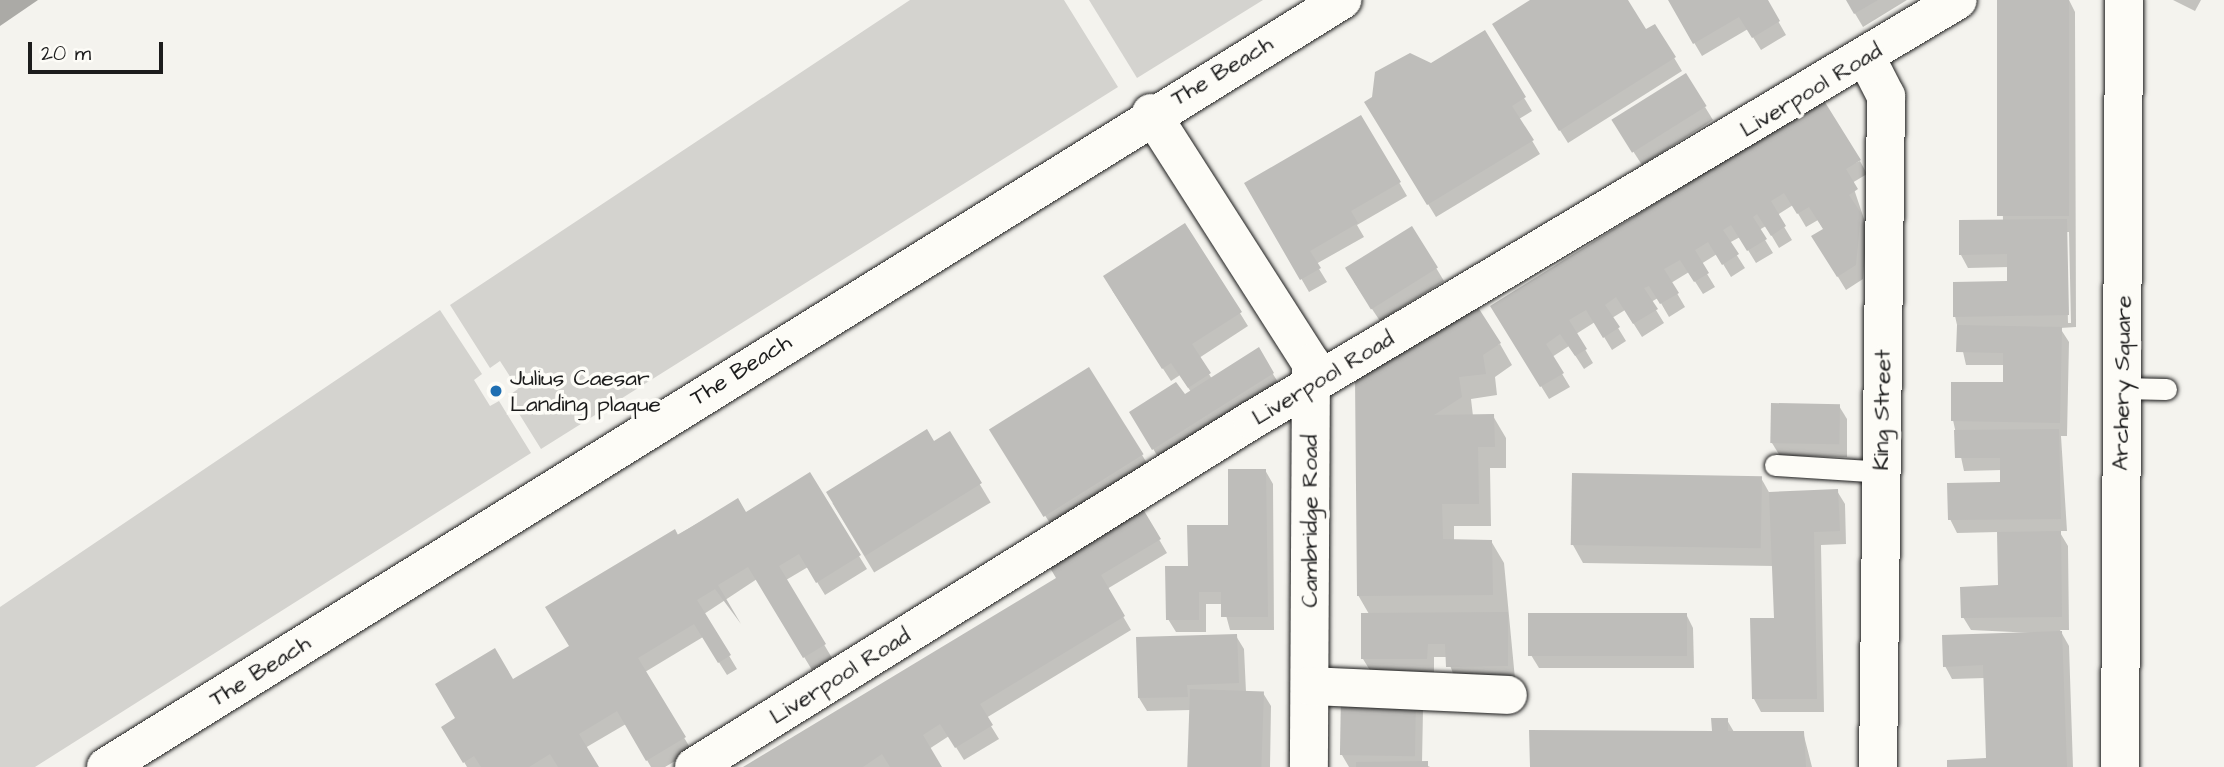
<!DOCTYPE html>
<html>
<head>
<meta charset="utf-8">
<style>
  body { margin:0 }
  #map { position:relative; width:2224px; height:767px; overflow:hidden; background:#f4f3ee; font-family:"Architects Daughter",sans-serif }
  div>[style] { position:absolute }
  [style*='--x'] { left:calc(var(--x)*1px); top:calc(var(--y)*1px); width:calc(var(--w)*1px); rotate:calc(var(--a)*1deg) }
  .green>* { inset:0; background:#d4d3cf }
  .water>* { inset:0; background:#abaaa6 }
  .shadow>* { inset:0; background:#0003; transform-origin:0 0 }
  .building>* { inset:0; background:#bebdba; transform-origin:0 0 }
  .roads { filter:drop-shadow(0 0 2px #1c1c1c) drop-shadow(0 0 2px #1c1c1c) }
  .lane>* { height:21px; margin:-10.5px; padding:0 10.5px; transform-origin:10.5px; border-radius:10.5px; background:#fdfcf7 }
  .street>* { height:38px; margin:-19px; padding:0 19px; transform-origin:19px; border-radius:19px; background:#fdfcf7 }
  .secondary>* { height:38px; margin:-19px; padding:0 19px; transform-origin:19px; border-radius:19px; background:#fdfcf7 }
  .dots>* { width:19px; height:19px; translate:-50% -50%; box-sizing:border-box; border:4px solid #fdfcf7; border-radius:50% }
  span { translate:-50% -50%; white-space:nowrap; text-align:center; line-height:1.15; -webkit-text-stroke:7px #fdfcf7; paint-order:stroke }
  .street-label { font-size:23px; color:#1c1c1c }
  .poi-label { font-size:23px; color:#1c1c1c }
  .left { translate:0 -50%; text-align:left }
  .scale { position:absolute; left:28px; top:42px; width:135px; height:32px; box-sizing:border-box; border:4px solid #1c1c1c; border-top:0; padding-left:9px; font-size:21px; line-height:24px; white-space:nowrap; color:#1c1c1c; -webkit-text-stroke:5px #fdfcf7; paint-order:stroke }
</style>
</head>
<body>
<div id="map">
  <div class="green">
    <i style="clip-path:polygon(910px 0,1064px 0,1118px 87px,541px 449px,508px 396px,518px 389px,500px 361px,490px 368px,450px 305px)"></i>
    <i style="clip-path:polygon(1089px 0,1263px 0,1137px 78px)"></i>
    <i style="clip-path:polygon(440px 310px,482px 374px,474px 380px,490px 406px,499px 401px,531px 453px,35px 767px,0 767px,0 607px)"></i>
  </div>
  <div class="water">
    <i style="clip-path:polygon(0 0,38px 0,0 26px)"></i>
  </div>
  <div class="shadow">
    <i style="clip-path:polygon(1534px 0,1626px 0,1646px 32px,1655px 26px,1682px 71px,1568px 143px,1502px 38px)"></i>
    <i style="clip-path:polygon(1669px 0,1766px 0,1786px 35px,1761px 50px,1748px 29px,1702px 56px)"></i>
    <i style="clip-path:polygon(1847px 0,1907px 0,1863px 27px)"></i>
    <i style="clip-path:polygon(evenodd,1999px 0,2069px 0,2075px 12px,2076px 327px,2060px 328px,2069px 342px,2067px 436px,2061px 436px,2067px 531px,2059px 531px,2068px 546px,2069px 630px,2060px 630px,2069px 646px,2073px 767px,1949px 767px,1988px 760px,1985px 678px,1952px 679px,1945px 666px,2036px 633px,1971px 630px,1963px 617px,2000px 587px,1998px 532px,1957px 533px,1950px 519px,2002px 484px,2002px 470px,1964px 471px,1953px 420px,2005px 384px,2005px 365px,1966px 365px,1955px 316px,2009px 283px,2009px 267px,1968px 268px,1961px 255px,2003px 222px,1999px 0,2066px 232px,2069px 232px,2071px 323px,2068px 323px,2066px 232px)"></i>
    <i style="clip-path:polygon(2173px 0,2201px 0,2195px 11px)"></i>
    <i style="clip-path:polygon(1484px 32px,1532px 111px,1519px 119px,1540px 154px,1436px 217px,1374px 116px,1374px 98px)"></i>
    <i style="clip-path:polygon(1705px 107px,1713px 120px,1642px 165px,1622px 134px)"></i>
    <i style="clip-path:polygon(1361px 117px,1407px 196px,1357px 225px,1364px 237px,1316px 264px,1327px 282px,1309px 292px,1246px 183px)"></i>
    <i style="clip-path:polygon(1860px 161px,1867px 174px,1852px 183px,1867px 228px,1863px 279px,1846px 290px,1821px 249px,1824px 230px,1818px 220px,1806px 227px,1793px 205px,1777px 215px,1792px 240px,1779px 248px,1766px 226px,1759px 230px,1773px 253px,1756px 263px,1740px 237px,1729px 243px,1745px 268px,1731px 277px,1717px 254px,1701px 264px,1715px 287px,1703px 294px,1689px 272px,1671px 283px,1685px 307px,1669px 317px,1658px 298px,1651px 302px,1664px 323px,1642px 337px,1625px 310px,1612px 318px,1626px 341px,1612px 350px,1595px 322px,1576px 334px,1593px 363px,1584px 369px,1569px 346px,1552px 357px,1570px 387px,1549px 399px,1492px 306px)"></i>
    <i style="clip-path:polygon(1185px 225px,1248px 326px,1199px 358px,1212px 379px,1258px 350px,1281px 387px,1161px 462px,1139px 425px,1191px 392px,1180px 375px,1171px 381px,1112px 290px)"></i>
    <i style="clip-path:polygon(1412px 228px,1444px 281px,1380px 321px,1354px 282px)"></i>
    <i style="clip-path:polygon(1500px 344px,1512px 365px,1495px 377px,1497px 395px,1471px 399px,1473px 416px,1493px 416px,1506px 438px,1506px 468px,1490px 468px,1491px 526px,1454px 526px,1454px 541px,1491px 541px,1504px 563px,1515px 679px,1455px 679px,1447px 657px,1434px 657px,1434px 672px,1371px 672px,1363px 659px,1369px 614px,1358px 595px,1356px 380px)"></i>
    <i style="clip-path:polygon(1839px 406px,1847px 419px,1847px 457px,1780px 456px,1772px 443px)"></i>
    <i style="left:949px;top:433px;width:81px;height:136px;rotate:59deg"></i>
    <i style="clip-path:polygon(999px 443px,1142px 455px,1150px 468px,1053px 528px)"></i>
    <i style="clip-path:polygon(1265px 470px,1273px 484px,1274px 630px,1230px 630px,1223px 604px,1206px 604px,1206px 632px,1176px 632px,1168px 619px,1189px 567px,1229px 527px)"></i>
    <i style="clip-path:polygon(1761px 478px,1770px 494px,1837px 491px,1845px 504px,1846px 544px,1821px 545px,1824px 712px,1761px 712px,1754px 699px,1776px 619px,1774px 566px,1583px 563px,1573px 545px)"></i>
    <i style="clip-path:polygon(737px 501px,745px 514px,859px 556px,867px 569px,825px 595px,808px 567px,786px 580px,832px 658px,812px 670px,757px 579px,704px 614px,737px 669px,727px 675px,703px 637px,645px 672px,692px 751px,665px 767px,651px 767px,626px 724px,585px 748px,597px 767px,467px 767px,444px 727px,571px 647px,548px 608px)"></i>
    <i style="clip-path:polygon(1140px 507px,1167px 553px,1107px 589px,1131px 630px,986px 718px,999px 739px,964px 760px,949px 736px,929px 749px,940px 767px,746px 767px,1058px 578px)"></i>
    <i style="clip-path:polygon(1686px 614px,1693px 628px,1694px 668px,1539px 668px,1531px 655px)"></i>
    <i style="clip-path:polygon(1236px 636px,1244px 649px,1246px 692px,1263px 693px,1271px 706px,1270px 767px,1190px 767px,1191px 710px,1147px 711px,1139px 698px)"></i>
    <i style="clip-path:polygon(1415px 697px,1423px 710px,1422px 763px,1430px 767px,1349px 767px,1342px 755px)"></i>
    <i style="clip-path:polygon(1727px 720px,1734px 732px,1803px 732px,1812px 767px,1531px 767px,1713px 733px)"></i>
  </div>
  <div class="building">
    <i style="clip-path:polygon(1530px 0,1628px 0,1646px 29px,1655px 24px,1676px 57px,1559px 131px,1492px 24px)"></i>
    <i style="clip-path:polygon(1668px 0,1768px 0,1780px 21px,1752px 38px,1739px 17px,1693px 44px)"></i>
    <i style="clip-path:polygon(1846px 0,1878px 0,1854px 14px)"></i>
    <i style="left:1997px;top:0;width:72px;height:216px"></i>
    <i style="clip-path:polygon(1485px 30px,1526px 97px,1512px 106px,1534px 140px,1427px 205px,1364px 102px,1372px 97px,1375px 72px,1410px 53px,1431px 63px)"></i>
    <i style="left:1686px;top:73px;width:39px;height:88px;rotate:58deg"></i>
    <i style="clip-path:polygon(1823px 99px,1861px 160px,1846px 169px,1858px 189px,1849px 195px,1861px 213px,1856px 265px,1837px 277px,1811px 236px,1823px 229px,1809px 207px,1797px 214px,1784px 193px,1771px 201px,1786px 226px,1771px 236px,1757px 214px,1753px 217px,1767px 239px,1747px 251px,1731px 225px,1723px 230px,1739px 254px,1722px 265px,1708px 242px,1695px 250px,1709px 273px,1694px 282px,1680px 260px,1664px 269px,1679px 293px,1660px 304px,1649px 286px,1644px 288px,1658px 309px,1633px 324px,1616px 297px,1605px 305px,1620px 327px,1603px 338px,1586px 310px,1569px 320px,1587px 349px,1575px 356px,1560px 334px,1546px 344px,1564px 373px,1540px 387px,1490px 306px)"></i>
    <i style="clip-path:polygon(1361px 115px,1401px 182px,1351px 211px,1358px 223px,1310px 251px,1321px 268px,1300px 280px,1244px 183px)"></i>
    <i style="clip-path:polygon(2067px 219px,2069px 315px,1953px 317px,1953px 282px,2007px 281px,2007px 254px,1959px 255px,1959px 220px)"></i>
    <i style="clip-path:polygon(1185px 223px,1242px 312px,1192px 344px,1211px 373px,1188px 388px,1171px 363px,1162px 369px,1103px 276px)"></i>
    <i style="left:1412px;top:226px;width:49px;height:79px;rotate:58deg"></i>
    <i style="clip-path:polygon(1474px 301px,1501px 343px,1483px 355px,1486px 374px,1459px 377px,1462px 397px,1434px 415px,1494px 414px,1495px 447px,1478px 447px,1479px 504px,1442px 504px,1443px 539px,1492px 540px,1493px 595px,1357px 596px,1355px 379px)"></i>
    <i style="clip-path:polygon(1957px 325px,2062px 327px,2060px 423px,1951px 421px,1951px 382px,2003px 382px,2003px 353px,1956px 352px)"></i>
    <i style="clip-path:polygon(1259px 347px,1274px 373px,1152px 450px,1129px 412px,1176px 382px,1185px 394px)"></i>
    <i style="left:1089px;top:367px;width:103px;height:118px;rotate:58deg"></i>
    <i style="left:1771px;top:403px;width:69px;height:40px;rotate:1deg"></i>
    <i style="clip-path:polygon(927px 429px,934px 441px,950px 431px,982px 483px,865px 556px,826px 492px)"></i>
    <i style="clip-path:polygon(2059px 429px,2061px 519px,1948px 520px,1947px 483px,2000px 482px,2000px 458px,1955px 458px,1954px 430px)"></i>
    <i style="clip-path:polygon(1228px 469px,1266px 469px,1268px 617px,1221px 617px,1221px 592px,1199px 592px,1199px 620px,1166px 620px,1165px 566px,1188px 566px,1187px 525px,1228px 525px)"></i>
    <i style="clip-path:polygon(810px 472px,861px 555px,816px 583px,799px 554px,779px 566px,826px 644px,803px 658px,748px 567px,718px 585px,741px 624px,715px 589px,697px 600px,731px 655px,718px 663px,694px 624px,638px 658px,686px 737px,646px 761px,617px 711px,579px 734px,599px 767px,558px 767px,550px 754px,529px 767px,481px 767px,474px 756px,463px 763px,441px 727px,455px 718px,435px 684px,495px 648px,513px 679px,569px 646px,545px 607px,675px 529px,678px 535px,738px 498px,746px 512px)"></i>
    <i style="left:1572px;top:473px;width:190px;height:72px;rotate:1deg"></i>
    <i style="clip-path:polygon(1838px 489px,1840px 531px,1814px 532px,1817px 699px,1752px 699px,1750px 618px,1774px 618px,1769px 492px)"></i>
    <i style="clip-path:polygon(1140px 504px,1161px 539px,1101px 575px,1125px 616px,980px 704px,993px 725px,955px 748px,940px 724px,923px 735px,942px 767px,890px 767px,882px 754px,863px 767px,743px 767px,1056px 578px,1046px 561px)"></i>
    <i style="clip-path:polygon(2061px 531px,2062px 617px,1961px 618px,1960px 587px,1998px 585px,1997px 532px)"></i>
    <i style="clip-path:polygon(1508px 612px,1508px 666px,1446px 667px,1445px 644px,1428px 644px,1427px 659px,1361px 659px,1361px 613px)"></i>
    <i style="left:1528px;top:613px;width:159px;height:43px"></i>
    <i style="clip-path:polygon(2062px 631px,2067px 767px,1947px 767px,1947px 760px,1986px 758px,1983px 665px,1943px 667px,1942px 635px)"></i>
    <i style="clip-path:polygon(1237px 634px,1239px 683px,1187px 685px,1188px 697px,1138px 698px,1136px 637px)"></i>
    <i style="left:1190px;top:689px;width:74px;height:78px;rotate:2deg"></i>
    <i style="left:1341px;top:694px;width:75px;height:61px;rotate:1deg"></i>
    <i style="clip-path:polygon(1711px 718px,1728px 718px,1728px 731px,1804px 731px,1806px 767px,1530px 767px,1529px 730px,1712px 731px)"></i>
    <i style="clip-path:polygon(1428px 761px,1428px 767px,1356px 767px,1356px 762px)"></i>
  </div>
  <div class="roads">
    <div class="lane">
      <i style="--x:2121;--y:388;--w:45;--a:1.3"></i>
      <i style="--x:1775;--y:465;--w:107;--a:3.7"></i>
    </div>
    <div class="street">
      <i style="--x:1866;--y:57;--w:44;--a:62.9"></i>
      <i style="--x:1886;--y:96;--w:671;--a:90.68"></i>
      <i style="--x:1151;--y:113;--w:297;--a:57.4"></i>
      <i style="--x:1311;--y:363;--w:404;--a:90.3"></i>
      <i style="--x:1310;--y:686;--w:198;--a:2.6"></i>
      <i style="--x:694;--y:767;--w:657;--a:-31.88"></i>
      <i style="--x:1252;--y:420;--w:821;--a:-30.75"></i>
      <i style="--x:2120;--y:767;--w:767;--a:-89.7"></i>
    </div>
    <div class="secondary">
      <i style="--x:106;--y:767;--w:1455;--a:-31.82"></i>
    </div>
  </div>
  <div class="dots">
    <i style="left:496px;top:391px;background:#1f6fb2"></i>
  </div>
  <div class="street-label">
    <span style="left:1222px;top:71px;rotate:-31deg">The Beach</span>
    <span style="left:1811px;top:90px;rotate:-31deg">Liverpool Road</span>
    <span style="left:741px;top:370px;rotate:-32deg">The Beach</span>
    <span style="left:1323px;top:378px;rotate:-31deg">Liverpool Road</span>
    <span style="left:2122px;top:383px;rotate:-89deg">Archery Square</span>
    <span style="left:1882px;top:410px;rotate:-89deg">King Street</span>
    <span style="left:1310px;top:521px;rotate:-90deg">Cambridge Road</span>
    <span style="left:260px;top:671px;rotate:-32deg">The Beach</span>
    <span style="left:840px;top:676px;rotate:-32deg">Liverpool Road</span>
  </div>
  <div class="poi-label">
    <span class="left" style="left:510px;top:391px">Julius Caesar<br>Landing plaque</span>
  </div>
  <div class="scale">20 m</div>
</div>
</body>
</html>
